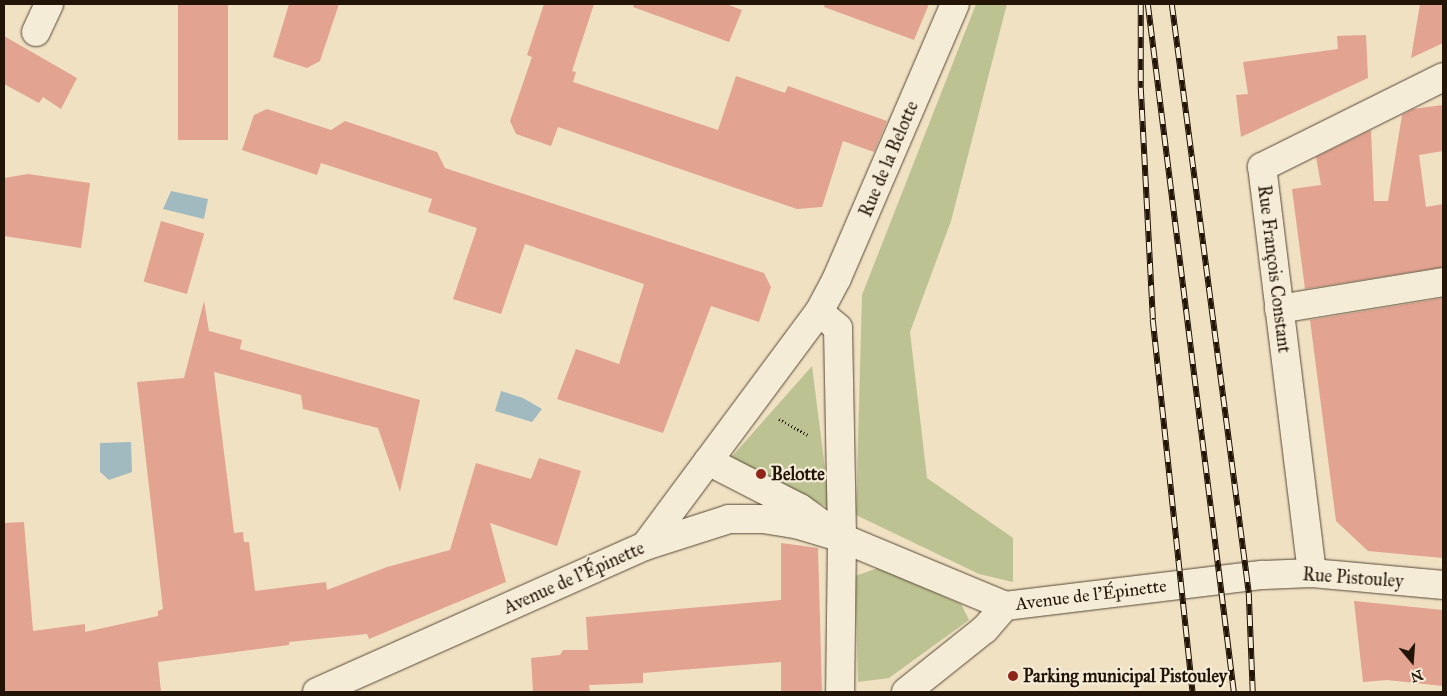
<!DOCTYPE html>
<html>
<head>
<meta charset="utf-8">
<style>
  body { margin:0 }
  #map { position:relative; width:1447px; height:696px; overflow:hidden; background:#f0e1c3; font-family:"IM FELL Great Primer",serif }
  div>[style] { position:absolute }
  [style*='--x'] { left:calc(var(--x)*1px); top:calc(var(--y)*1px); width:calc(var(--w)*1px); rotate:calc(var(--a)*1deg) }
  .green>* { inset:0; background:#bcc292 }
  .water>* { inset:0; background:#a1babf }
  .building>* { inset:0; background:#e2a391; transform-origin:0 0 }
  .path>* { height:3px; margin-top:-1.5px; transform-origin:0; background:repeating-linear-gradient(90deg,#221406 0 1px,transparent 0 3.5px) }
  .roads { filter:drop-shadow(0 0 1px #564735) drop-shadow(0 0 1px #564735) }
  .minor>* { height:28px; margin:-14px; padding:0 14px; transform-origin:14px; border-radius:14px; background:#f5ecd8 }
  .rail>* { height:5.5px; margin-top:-2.75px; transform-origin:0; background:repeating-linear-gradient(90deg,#f5ecd8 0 11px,#221406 0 22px); box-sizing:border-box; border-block:1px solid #221406 }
  .dots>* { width:14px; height:14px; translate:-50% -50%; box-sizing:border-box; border:2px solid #f5ecd8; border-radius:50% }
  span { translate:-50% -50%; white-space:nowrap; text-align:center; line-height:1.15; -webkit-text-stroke:4.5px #f5ecd8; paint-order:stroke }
  .street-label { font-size:18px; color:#221406 }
  .poi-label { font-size:18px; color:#221406; font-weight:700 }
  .left { translate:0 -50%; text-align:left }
  .frame { position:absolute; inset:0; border:5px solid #221406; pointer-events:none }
  .north { position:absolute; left:1387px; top:636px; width:50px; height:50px; -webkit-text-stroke:4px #f5ecd8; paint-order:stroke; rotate:162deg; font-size:14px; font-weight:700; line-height:20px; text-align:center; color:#221406 }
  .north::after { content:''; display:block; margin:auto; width:18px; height:22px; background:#221406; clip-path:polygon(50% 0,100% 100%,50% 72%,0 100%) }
</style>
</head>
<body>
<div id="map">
  <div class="green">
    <i style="clip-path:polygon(976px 4px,1007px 4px,951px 221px,910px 332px,927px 478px,1013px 538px,1013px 582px,979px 574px,856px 515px,862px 295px)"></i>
    <i style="clip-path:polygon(812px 366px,830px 508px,727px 462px)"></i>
    <i style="clip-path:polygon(878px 568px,961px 604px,969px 620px,889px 678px,858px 682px,855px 576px)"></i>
  </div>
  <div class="water">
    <i style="clip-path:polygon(171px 191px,208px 199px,204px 219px,163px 209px)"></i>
    <i style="clip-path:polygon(501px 391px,523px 398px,542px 409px,532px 422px,495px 411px)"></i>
    <i style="clip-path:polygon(131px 442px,132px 472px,109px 480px,100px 472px,100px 443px)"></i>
  </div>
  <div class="building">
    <i style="left:178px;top:4px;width:50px;height:136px"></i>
    <i style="clip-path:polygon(289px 4px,339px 4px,320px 61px,307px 68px,273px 57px)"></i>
    <i style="clip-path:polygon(544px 4px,594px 4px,572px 71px,576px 72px,573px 82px,718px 130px,736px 76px,785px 93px,788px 86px,887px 121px,874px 152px,843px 141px,822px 207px,797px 209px,558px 127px,551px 146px,516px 134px,510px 121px,532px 57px,527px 55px)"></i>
    <i style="clip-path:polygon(634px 4px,726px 4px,742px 10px,729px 42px,633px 7px)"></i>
    <i style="clip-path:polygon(825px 4px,929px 4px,914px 40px,824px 7px)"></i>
    <i style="clip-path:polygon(1420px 4px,1443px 4px,1443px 43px,1411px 58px)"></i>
    <i style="clip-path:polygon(1366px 35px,1368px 78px,1241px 137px,1236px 95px,1248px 94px,1243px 62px,1338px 49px,1337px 36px)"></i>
    <i style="clip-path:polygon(4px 36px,77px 78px,61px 109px,43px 97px,39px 103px,4px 84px)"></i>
    <i style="clip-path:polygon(1443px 105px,1443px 151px,1419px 155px,1426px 207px,1443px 204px,1443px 267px,1305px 289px,1292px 189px,1321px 185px,1316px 157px,1371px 130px,1374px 201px,1388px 201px,1402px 115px,1413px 109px)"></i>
    <i style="clip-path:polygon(267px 109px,331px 130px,345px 121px,437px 152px,445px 168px,764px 273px,771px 287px,759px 322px,711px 306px,663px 433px,557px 399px,576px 349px,619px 364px,644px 284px,525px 244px,501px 314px,453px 299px,477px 228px,428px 212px,432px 199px,321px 163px,317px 175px,242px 150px,254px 115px)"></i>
    <i style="clip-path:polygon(28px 174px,90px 183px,81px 248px,4px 236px,4px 178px)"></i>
    <i style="left:161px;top:221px;width:45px;height:63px;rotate:16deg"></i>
    <i style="clip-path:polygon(1443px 298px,1443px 558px,1368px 551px,1336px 521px,1310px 320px)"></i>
    <i style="clip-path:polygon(204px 301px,209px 331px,242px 340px,240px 349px,420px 400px,400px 492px,378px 428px,303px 409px,301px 395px,214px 372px,234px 533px,243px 532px,244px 542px,249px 542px,255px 591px,326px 582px,327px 590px,387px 567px,450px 550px,476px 463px,531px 479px,539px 458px,581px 471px,557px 546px,490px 523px,506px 582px,369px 639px,367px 634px,289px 642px,289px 645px,158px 662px,161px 692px,4px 692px,4px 523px,24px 522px,33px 631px,85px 624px,85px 632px,158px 616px,158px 611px,163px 609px,137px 382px,184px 378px)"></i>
    <i style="clip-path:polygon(781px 543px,818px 548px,822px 692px,781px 692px,781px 662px,643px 673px,643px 683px,589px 685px,590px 692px,533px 692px,531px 658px,560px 655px,563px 650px,588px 650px,586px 617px,781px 600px)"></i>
    <i style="clip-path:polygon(1354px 601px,1443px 610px,1443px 686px,1387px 680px,1363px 682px)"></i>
  </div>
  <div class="path">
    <i style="--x:779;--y:419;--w:33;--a:29"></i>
  </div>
  <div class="roads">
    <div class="minor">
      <i style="--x:36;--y:32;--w:31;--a:-65"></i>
      <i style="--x:1279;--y:309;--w:166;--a:-9.3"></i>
      <i style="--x:819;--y:312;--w:25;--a:40"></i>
      <i style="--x:838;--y:328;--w:210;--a:88.9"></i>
      <i style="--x:842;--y:538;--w:154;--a:90.7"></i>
      <i style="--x:708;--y:461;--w:103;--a:27.1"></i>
      <i style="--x:800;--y:508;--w:27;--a:36"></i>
      <i style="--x:645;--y:546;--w:292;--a:-53.4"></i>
      <i style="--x:819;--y:312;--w:38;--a:-62"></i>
      <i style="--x:837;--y:278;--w:298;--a:-66.7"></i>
      <i style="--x:1312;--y:573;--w:409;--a:-97"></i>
      <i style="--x:1262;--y:167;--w:202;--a:-26.4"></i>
      <i style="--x:317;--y:692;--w:359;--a:-24"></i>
      <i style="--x:645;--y:546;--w:88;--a:-17.8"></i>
      <i style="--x:729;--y:519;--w:34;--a:0"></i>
      <i style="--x:763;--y:519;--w:33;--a:9"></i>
      <i style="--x:796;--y:524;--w:48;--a:16.9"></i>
      <i style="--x:842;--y:538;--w:177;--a:22.6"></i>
      <i style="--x:1005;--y:606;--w:260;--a:-6.9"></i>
      <i style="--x:1263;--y:575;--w:49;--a:-2.3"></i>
      <i style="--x:1312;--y:573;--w:132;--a:5.2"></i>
      <i style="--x:906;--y:692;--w:101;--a:-38.6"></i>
      <i style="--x:985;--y:629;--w:30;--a:-49"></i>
    </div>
  </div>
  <div class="rail">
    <i style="--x:1141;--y:4;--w:84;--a:90"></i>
    <i style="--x:1141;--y:88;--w:232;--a:87"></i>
    <i style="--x:1153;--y:320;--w:374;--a:83.9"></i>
    <i style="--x:1148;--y:4;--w:693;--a:82.87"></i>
    <i style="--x:1172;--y:4;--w:594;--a:82.55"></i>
    <i style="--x:1249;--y:593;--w:99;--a:87.7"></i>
  </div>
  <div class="dots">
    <i style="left:761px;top:474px;background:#8f2418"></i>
    <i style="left:1013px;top:676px;background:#8f2418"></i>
  </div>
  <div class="street-label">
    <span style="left:889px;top:159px;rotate:-67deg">Rue de la Belotte</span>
    <span style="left:1274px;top:269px;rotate:83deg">Rue François Constant</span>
    <span style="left:574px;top:578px;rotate:-24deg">Avenue de l'Épinette</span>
    <span style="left:1353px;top:578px;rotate:4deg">Rue Pistouley</span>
    <span style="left:1091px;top:595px;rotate:-7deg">Avenue de l'Épinette</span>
  </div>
  <div class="poi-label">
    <span class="left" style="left:771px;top:474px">Belotte</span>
    <span class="left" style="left:1023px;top:676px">Parking municipal Pistouley</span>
  </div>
  <div class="frame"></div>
  <div class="north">N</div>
</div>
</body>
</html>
